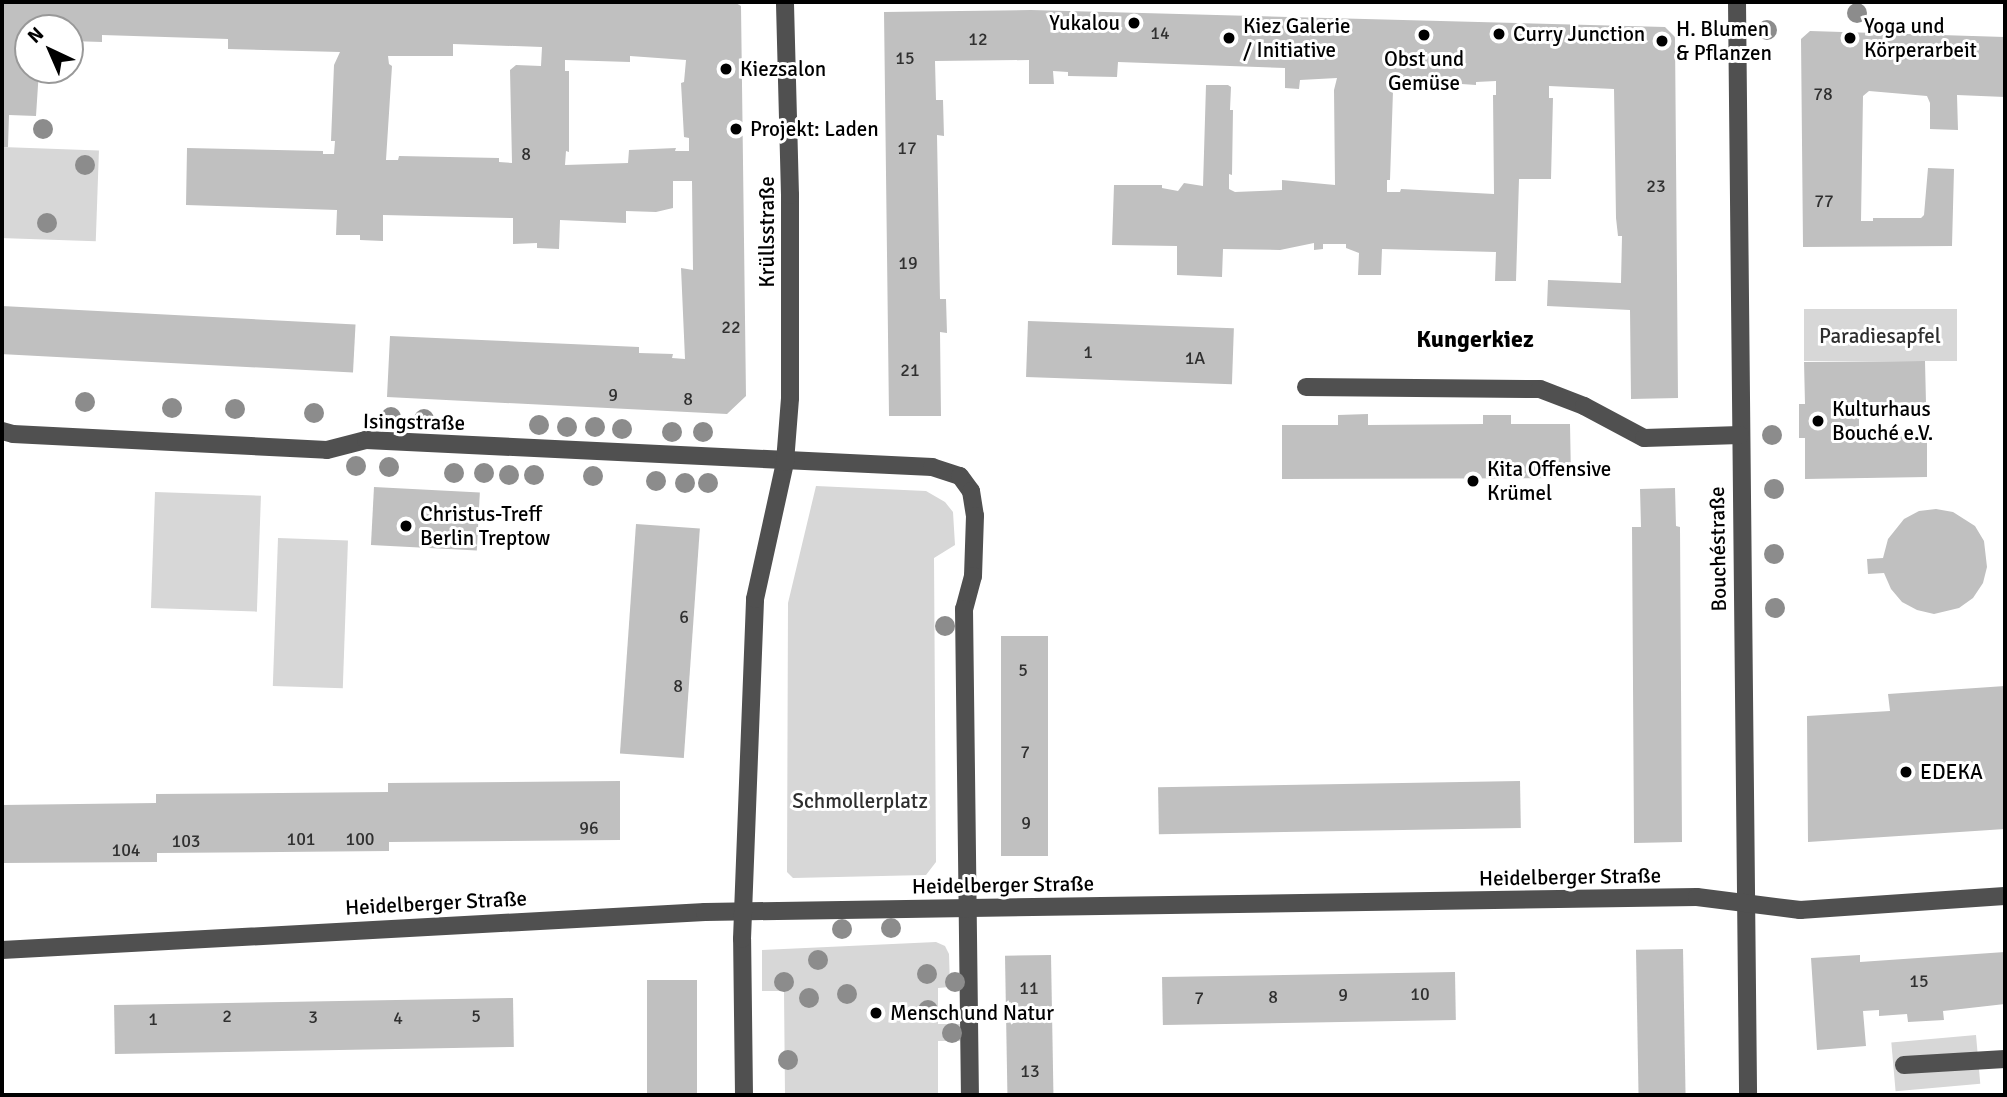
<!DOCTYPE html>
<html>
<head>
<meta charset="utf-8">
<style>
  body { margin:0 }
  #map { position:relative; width:2007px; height:1097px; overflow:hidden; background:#fff; font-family:Signika,sans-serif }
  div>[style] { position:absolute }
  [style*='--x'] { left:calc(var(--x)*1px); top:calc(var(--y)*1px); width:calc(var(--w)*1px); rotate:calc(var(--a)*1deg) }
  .green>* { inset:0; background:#d7d7d7; transform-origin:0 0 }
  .building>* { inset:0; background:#c0c0c0; transform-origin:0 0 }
  .minor>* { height:18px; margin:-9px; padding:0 9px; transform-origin:9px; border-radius:9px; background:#505050 }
  .trees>* { width:20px; height:20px; margin:-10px; border-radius:50%; background:#8c8c8c }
  .dots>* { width:19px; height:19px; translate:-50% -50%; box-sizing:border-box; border:4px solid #fff; border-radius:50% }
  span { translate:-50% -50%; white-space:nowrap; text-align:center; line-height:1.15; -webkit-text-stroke:6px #fff; paint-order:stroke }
  .number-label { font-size:18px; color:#303030 }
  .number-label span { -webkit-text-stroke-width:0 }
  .poi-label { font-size:21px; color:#000 }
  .right { translate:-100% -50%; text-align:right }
  .left { translate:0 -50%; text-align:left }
  .street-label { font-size:21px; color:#000 }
  .park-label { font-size:21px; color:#2e2e2e }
  .quarter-label { font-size:24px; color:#000; font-weight:700 }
  .frame { position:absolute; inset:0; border:4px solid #000; pointer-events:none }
  .north { position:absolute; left:14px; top:14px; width:70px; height:70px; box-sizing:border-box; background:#fff; border:2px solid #999; border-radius:50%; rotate:316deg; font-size:19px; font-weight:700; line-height:28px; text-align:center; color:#000 }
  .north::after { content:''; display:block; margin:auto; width:24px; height:32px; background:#000; clip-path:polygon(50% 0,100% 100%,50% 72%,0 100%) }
</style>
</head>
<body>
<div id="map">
  <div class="green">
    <i style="left:2px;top:147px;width:97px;height:91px;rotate:2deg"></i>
    <i style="left:1957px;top:309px;width:52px;height:153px;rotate:90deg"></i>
    <i style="clip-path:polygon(816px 486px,926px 491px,945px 502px,953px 512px,955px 545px,934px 558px,936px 862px,926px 875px,793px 878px,787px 872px,788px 603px)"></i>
    <i style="left:155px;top:492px;width:106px;height:116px;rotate:2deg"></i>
    <i style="left:278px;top:538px;width:70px;height:148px;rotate:2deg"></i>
    <i style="clip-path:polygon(936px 942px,945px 946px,949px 954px,950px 987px,938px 988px,938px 1024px,960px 1024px,960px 1041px,938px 1041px,938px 1095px,785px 1095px,784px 991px,762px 991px,762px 950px)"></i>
    <i style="left:1976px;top:1035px;width:49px;height:85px;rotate:85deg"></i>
  </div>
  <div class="building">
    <i style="clip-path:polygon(evenodd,2px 2px,734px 2px,741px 6px,746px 396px,727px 414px,387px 397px,390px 336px,639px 347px,639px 353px,673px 354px,672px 358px,685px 359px,681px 268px,693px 270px,692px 181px,673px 181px,673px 208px,656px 212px,626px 211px,626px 223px,560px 220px,559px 249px,537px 248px,537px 243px,513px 244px,513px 218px,383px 215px,383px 241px,360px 240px,360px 235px,336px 235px,337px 210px,186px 205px,187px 148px,323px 151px,323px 154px,334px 154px,335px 141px,331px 141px,334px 65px,340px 52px,228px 49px,228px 39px,102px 35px,102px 42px,70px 41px,70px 28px,28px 28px,28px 70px,39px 70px,36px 116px,9px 115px,8px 147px,2px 147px,2px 2px,453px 44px,542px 47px,541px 66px,516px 65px,510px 70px,512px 163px,499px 162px,499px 158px,399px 156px,398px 160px,386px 160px,392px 66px,389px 64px,388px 56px,453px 56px,453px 44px,2px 2px,630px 56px,686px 60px,684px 82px,681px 83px,684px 137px,689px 138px,689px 151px,675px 151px,676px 148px,629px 150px,628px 163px,565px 165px,566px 151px,569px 152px,569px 71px,565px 71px,565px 60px,630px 62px,630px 56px)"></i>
    <i style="clip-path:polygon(evenodd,1031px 10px,1665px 27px,1675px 37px,1678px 398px,1631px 399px,1630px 310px,1547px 306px,1548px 280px,1621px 283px,1622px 236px,1618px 236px,1616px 218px,1614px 89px,1549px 86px,1549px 98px,1553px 98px,1551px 179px,1519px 179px,1516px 281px,1495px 281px,1496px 252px,1382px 249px,1381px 275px,1358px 275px,1359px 253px,1346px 248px,1346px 244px,1323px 244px,1323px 249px,1314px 250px,1314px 243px,1280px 250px,1223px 249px,1222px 277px,1177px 275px,1177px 246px,1112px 245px,1114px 185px,1162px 185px,1162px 188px,1178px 191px,1184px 183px,1203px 186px,1206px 85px,1228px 85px,1231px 87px,1230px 110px,1233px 110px,1232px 175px,1229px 174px,1229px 189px,1235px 192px,1282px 190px,1282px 180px,1335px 185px,1334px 90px,1337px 78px,1300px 80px,1299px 89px,1285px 88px,1285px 68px,1118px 62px,1117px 77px,1068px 76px,1068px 72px,1053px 71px,1054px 84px,1029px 84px,1029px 60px,935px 61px,936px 100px,943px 100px,944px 136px,937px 135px,940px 299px,946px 299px,947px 333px,940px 332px,941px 416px,889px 416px,884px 12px,1031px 10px,1390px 79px,1476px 85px,1476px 82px,1496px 81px,1496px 95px,1493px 95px,1494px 194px,1401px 189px,1400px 192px,1387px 192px,1387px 180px,1390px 180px,1393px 91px,1390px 91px,1390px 79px)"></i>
    <i style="clip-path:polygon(1810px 31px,2005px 37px,2005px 97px,1957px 95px,1958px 130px,1930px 129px,1930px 103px,1927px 96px,1869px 91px,1863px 96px,1861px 221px,1873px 221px,1873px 218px,1921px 218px,1924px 215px,1928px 168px,1954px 169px,1952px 246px,1803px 247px,1801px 39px)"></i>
    <i style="left:2px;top:306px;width:354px;height:48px;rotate:3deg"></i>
    <i style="left:1028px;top:321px;width:206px;height:56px;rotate:2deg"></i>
    <i style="clip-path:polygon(1925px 361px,1926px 403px,1859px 402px,1859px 439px,1927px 435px,1927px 477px,1805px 479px,1805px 438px,1799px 438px,1799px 404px,1805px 404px,1804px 362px)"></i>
    <i style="clip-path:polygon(1368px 414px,1368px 425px,1483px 424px,1483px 415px,1511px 415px,1511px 424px,1570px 424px,1571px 478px,1282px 479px,1282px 425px,1338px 425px,1338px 415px)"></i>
    <i style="left:374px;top:487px;width:106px;height:58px;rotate:3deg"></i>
    <i style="clip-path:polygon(1675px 488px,1676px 526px,1680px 527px,1682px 842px,1634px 843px,1632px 527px,1641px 527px,1640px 489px)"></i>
    <i style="clip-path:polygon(1936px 509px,1953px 512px,1975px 526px,1984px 541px,1987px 567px,1983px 583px,1973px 598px,1959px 608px,1934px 614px,1917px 610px,1902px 602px,1891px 589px,1884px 573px,1868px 574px,1867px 559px,1883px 558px,1888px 539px,1904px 519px,1919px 511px)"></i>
    <i style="left:636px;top:524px;width:64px;height:230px;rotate:4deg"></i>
    <i style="left:1001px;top:636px;width:47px;height:220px"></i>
    <i style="clip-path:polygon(2005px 686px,2005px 829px,1808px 842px,1807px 716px,1890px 711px,1888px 694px)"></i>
    <i style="clip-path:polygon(620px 781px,620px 840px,389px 842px,389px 851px,157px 853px,157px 862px,2px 863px,2px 805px,156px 803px,156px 794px,388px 792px,388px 783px)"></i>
    <i style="left:1520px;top:781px;width:47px;height:362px;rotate:89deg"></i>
    <i style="left:1683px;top:949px;width:146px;height:47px;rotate:89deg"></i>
    <i style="clip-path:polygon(2005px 952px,2005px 1004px,1943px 1011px,1944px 1020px,1908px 1022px,1907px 1014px,1879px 1016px,1879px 1010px,1863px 1011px,1866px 1046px,1817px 1050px,1811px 958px,1860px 955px,1860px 962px)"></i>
    <i style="left:1051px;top:955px;width:140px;height:46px;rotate:89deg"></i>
    <i style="left:1455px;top:972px;width:48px;height:293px;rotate:89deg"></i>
    <i style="left:697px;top:980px;width:115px;height:50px;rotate:90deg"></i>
    <i style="left:513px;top:998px;width:49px;height:399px;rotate:89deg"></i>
  </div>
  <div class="minor">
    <i style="--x:1737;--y:2;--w:1093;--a:89.42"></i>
    <i style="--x:1306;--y:387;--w:234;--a:0.5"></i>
    <i style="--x:1540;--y:389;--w:47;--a:21.1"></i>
    <i style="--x:1584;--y:406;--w:68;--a:28.1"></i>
    <i style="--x:1644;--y:438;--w:96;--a:-1.8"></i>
    <i style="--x:2;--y:431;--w:11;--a:15"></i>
    <i style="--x:13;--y:434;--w:314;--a:2.9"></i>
    <i style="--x:327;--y:450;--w:40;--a:-14.4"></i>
    <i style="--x:366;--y:440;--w:567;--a:2.73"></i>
    <i style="--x:932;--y:467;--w:29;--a:18"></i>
    <i style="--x:960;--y:476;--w:19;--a:54"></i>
    <i style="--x:971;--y:491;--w:25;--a:81"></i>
    <i style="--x:975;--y:516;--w:60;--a:91.9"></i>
    <i style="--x:973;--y:576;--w:34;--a:105"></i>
    <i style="--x:964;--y:609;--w:486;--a:89.3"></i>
    <i style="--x:2;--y:950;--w:704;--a:-3.09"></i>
    <i style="--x:705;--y:912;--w:992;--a:-0.87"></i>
    <i style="--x:1697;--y:897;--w:104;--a:7.2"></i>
    <i style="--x:1800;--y:910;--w:205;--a:-3.9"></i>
    <i style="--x:1904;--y:1065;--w:101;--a:-3.4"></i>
    <i style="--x:744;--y:1095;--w:156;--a:-90.7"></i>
    <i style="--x:742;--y:939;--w:340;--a:-87.8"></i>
    <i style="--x:755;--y:599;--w:140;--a:-77.6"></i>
    <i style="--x:785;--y:462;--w:64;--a:-85.5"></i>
    <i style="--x:790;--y:398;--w:203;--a:-90"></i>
    <i style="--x:790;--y:195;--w:193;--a:-91.5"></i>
  </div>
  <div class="trees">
    <i style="left:1857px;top:13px"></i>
    <i style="left:1767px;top:30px"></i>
    <i style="left:43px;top:129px"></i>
    <i style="left:85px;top:165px"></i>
    <i style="left:47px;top:223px"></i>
    <i style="left:85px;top:402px"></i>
    <i style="left:172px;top:408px"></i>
    <i style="left:235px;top:409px"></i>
    <i style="left:314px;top:413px"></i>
    <i style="left:391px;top:417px"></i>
    <i style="left:424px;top:419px"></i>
    <i style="left:539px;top:425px"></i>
    <i style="left:567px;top:427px"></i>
    <i style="left:595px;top:427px"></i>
    <i style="left:622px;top:429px"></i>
    <i style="left:672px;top:432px"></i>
    <i style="left:703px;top:432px"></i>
    <i style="left:1772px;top:435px"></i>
    <i style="left:356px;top:466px"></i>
    <i style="left:389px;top:467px"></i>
    <i style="left:454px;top:473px"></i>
    <i style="left:484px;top:473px"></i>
    <i style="left:509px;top:475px"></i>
    <i style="left:534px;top:475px"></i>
    <i style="left:593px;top:476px"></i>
    <i style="left:656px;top:481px"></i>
    <i style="left:685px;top:483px"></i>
    <i style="left:708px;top:483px"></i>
    <i style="left:1774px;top:489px"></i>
    <i style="left:1774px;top:554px"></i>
    <i style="left:1775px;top:608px"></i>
    <i style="left:945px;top:626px"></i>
    <i style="left:891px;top:928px"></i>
    <i style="left:842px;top:929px"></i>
    <i style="left:818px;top:960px"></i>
    <i style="left:927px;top:974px"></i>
    <i style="left:784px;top:982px"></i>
    <i style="left:955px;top:982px"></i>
    <i style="left:847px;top:994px"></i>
    <i style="left:809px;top:998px"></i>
    <i style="left:928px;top:1010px"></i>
    <i style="left:952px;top:1033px"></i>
    <i style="left:788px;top:1060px"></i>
  </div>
  <div class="dots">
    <i style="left:1134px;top:23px;background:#000"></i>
    <i style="left:1499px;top:34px;background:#000"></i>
    <i style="left:1424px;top:35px;background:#000"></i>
    <i style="left:1229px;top:38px;background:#000"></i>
    <i style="left:1850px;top:38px;background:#000"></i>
    <i style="left:1662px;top:41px;background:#000"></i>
    <i style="left:726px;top:69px;background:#000"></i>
    <i style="left:736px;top:129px;background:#000"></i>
    <i style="left:1818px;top:421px;background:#000"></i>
    <i style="left:1473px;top:481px;background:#000"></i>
    <i style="left:406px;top:526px;background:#000"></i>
    <i style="left:1906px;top:772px;background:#000"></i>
    <i style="left:876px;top:1013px;background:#000"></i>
  </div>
  <div class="number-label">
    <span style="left:1160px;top:33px">14</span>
    <span style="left:978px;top:39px">12</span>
    <span style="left:905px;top:58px">15</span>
    <span style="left:1823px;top:94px">78</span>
    <span style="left:907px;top:148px">17</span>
    <span style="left:526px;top:154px">8</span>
    <span style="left:1656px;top:186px">23</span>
    <span style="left:1824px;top:201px">77</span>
    <span style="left:908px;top:263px">19</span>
    <span style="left:731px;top:327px">22</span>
    <span style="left:1088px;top:352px">1</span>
    <span style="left:1195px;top:358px">1A</span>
    <span style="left:910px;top:370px">21</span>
    <span style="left:613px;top:395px">9</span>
    <span style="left:688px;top:399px">8</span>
    <span style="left:684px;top:617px">6</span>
    <span style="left:1023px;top:670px">5</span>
    <span style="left:678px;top:686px">8</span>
    <span style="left:1025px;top:752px">7</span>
    <span style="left:1026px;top:823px">9</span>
    <span style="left:589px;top:828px">96</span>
    <span style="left:301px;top:839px">101</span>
    <span style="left:360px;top:839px">100</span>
    <span style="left:186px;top:841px">103</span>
    <span style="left:126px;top:850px">104</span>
    <span style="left:1919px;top:981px">15</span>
    <span style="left:1029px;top:988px">11</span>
    <span style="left:1420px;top:994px">10</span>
    <span style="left:1343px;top:995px">9</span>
    <span style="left:1273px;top:997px">8</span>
    <span style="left:1199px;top:998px">7</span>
    <span style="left:227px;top:1016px">2</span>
    <span style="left:476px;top:1016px">5</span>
    <span style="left:313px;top:1017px">3</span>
    <span style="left:398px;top:1018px">4</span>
    <span style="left:153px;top:1019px">1</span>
    <span style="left:1030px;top:1071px">13</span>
  </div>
  <div class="poi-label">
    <span class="right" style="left:1120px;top:23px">Yukalou</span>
    <span class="left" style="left:1243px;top:38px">Kiez Galerie<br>/ Initiative</span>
    <span class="left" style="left:1864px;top:38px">Yoga und<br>Körperarbeit</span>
    <span class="left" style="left:1676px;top:41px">H. Blumen<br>&amp; Pflanzen</span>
    <span class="left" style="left:1513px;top:34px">Curry Junction</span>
    <span style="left:1424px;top:71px">Obst und<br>Gemüse</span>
    <span class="left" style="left:740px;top:69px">Kiezsalon</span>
    <span class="left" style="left:750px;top:129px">Projekt: Laden</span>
    <span class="left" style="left:1832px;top:421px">Kulturhaus<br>Bouché e.V.</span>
    <span class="left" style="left:1487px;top:481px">Kita Offensive<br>Krümel</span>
    <span class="left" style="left:420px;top:526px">Christus-Treff<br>Berlin Treptow</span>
    <span class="left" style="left:1920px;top:772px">EDEKA</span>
    <span class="left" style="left:890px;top:1013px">Mensch und Natur</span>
  </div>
  <div class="street-label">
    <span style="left:767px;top:232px;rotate:-90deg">Krüllsstraße</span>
    <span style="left:414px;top:422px;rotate:1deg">Isingstraße</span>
    <span style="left:1718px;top:549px;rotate:-91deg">Bouchéstraße</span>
    <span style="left:1570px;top:877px;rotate:-1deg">Heidelberger Straße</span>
    <span style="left:1003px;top:885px;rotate:-1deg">Heidelberger Straße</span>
    <span style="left:436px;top:903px;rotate:-3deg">Heidelberger Straße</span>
  </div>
  <div class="park-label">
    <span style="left:1880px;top:336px">Paradiesapfel</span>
    <span style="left:860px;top:801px">Schmollerplatz</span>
  </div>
  <div class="quarter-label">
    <span style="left:1475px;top:340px">Kungerkiez</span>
  </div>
  <div class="frame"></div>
  <div class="north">N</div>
</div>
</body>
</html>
